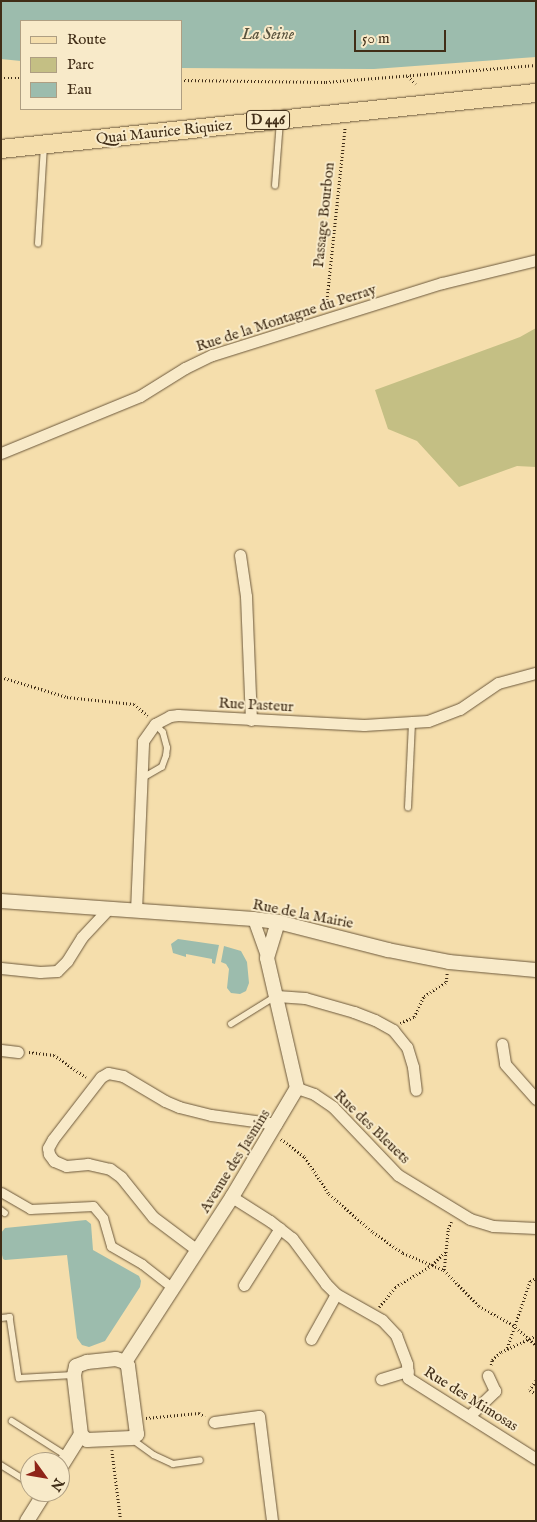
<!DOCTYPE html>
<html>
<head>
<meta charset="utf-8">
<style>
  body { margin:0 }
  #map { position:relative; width:537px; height:1522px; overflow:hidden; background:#f5deac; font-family:"IM FELL English",serif }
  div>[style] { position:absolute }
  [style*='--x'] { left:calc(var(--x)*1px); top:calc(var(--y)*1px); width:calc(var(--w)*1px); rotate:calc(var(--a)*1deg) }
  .green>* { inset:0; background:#c4bf84 }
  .water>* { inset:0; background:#9cbcad }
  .path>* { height:2.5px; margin-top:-1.25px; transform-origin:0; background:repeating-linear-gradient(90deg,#402d17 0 1px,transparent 0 3.5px) }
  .roads { filter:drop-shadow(0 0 1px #6d593c) drop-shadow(0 0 1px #6d593c) }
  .service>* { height:5.5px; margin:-2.75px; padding:0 2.75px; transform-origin:2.75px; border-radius:2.75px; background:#f8eac9 }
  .pedestrian>* { height:9px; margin:-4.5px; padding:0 4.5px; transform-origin:4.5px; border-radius:4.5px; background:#f8eac9 }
  .minor>* { height:11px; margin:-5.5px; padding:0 5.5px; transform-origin:5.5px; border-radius:5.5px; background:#f8eac9 }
  .tertiary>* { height:14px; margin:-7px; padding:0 7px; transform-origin:7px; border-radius:7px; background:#f8eac9 }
  .primary>* { height:18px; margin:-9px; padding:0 9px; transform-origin:9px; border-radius:9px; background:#f5deac }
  span { translate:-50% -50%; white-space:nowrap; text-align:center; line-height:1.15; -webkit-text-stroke:4px #f8eac9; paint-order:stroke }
  .shield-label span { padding:1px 4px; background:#f8eac9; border:1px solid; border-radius:4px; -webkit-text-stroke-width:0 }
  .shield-label { font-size:14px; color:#402d17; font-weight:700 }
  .street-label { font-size:15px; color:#402d17 }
  .water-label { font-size:16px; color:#57513c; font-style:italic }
  .frame { position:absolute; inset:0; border:2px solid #402d17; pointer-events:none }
  .legend { position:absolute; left:20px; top:20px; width:162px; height:90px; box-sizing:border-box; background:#f8eac9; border:1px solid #ae9e82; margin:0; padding:6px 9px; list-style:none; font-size:15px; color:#402d17 }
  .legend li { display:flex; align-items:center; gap:10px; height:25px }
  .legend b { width:25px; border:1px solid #ae9e82 }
  .north { position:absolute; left:20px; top:1452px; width:50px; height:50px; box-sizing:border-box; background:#f8eac9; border:1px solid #ae9e82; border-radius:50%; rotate:122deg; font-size:14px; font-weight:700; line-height:20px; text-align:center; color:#402d17 }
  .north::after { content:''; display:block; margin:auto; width:18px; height:22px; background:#8f2418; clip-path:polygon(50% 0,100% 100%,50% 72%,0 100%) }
  .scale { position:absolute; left:354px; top:30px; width:92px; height:22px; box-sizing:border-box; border:2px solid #402d17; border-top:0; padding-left:6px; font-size:15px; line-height:18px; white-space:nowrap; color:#402d17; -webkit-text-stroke:4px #f8eac9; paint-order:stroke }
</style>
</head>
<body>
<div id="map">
  <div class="green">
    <i style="clip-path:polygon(536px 328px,536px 467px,517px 466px,459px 487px,417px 441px,388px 429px,375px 390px,520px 337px)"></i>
  </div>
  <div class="water">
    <i style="clip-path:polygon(1px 1px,536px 1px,536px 57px,374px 69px,181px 68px,181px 21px,21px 21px,21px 61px,1px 59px)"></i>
    <i style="clip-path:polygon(178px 939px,219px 945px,215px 964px,212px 963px,212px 959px,186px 954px,186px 957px,173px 953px,171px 944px)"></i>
    <i style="clip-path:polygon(224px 946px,241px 951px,247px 962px,249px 983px,246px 991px,240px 994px,231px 993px,227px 988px,229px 969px,226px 964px,221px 962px)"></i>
    <i style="clip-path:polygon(86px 1220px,91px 1224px,93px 1250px,139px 1276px,141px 1281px,140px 1287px,105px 1341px,89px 1347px,82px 1345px,77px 1338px,67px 1255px,5px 1260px,3px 1259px,1px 1251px,1px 1233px,5px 1228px)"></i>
  </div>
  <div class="path">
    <i style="--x:408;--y:76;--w:11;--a:45"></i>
    <i style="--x:1;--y:78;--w:20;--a:0"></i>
    <i style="--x:181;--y:80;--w:145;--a:0.8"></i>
    <i style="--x:326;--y:82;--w:211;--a:-4.6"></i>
    <i style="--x:326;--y:307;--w:182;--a:-84"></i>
    <i style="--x:1;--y:677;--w:69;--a:16.9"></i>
    <i style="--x:67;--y:697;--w:67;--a:6"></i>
    <i style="--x:134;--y:704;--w:18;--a:41"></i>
    <i style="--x:400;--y:1023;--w:15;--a:-23"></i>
    <i style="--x:414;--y:1017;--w:23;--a:-65"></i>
    <i style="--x:424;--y:996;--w:26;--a:-32"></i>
    <i style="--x:446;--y:982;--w:9;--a:-84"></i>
    <i style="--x:29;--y:1052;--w:25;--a:7"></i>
    <i style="--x:54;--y:1055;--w:39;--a:35"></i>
    <i style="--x:281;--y:1139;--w:30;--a:37"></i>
    <i style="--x:305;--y:1157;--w:44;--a:57"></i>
    <i style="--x:329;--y:1194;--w:58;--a:40.8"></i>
    <i style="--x:373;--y:1232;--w:37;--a:35"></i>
    <i style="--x:403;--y:1253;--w:44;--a:22.5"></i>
    <i style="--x:444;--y:1270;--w:50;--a:45.8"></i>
    <i style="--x:479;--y:1306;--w:39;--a:29"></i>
    <i style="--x:513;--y:1325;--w:30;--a:41"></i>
    <i style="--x:444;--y:1270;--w:41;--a:-84.4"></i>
    <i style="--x:448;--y:1229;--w:8;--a:-67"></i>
    <i style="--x:379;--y:1307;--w:26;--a:-51"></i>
    <i style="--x:395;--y:1287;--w:43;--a:-30.7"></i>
    <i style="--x:432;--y:1265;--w:20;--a:-45"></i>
    <i style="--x:507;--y:1348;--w:71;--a:-71.1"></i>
    <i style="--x:530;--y:1281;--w:7;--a:-27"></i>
    <i style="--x:491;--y:1365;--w:5;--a:-79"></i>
    <i style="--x:492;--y:1360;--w:12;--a:-42"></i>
    <i style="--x:501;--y:1352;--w:38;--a:-25"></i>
    <i style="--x:536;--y:1381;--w:11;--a:124"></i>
    <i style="--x:530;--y:1390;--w:7;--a:34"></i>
    <i style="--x:146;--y:1418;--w:53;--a:-5.4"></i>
    <i style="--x:199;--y:1413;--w:7;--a:27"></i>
    <i style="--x:112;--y:1450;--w:72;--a:82.8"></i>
  </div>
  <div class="roads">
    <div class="service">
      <i style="--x:275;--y:186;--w:65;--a:-85.6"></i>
      <i style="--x:38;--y:244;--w:97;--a:-86.5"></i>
      <i style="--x:141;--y:779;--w:24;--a:-30"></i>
      <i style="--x:162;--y:767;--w:12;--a:-70"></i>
      <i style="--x:166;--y:756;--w:8;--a:-83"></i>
      <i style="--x:167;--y:748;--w:16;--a:-105"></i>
      <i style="--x:163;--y:733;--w:12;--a:-132"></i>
      <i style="--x:408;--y:808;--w:86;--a:-87.3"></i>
      <i style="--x:231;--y:1024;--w:53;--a:-31.9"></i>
      <i style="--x:1;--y:1210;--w:5;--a:37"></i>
      <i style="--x:1;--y:1318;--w:9;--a:-6"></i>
      <i style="--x:10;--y:1317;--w:62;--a:81.6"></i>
      <i style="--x:19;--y:1378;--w:54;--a:-3.2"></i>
      <i style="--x:12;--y:1421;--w:65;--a:32.5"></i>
      <i style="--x:132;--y:1439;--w:27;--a:36"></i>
      <i style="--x:154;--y:1455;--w:21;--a:25"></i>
      <i style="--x:173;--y:1464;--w:27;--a:-8"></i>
      <i style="--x:1;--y:1465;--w:34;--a:32"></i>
    </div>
    <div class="pedestrian">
      <i style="--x:1;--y:1192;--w:34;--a:30"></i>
      <i style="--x:30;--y:1209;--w:63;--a:-2.7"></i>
      <i style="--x:93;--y:1206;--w:16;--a:50"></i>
      <i style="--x:103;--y:1218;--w:29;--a:74"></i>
      <i style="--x:111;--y:1246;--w:36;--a:30"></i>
      <i style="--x:142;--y:1264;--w:39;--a:38"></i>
    </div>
    <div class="minor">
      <i style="--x:1;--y:453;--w:150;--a:-22.3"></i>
      <i style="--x:140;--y:396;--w:53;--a:-31.9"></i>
      <i style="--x:185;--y:368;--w:30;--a:-26"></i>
      <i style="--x:212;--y:355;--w:241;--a:-17.4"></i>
      <i style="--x:442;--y:283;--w:97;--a:-13.7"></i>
      <i style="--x:240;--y:555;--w:41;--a:81.7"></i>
      <i style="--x:246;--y:596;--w:124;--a:87.7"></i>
      <i style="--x:136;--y:911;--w:170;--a:-87.6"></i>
      <i style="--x:143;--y:741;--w:21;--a:-55"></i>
      <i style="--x:155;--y:724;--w:17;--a:-28"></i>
      <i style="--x:170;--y:716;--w:8;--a:-7"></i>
      <i style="--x:178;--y:715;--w:186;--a:3.1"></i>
      <i style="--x:364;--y:725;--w:64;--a:-3.6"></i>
      <i style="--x:428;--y:721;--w:34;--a:-21"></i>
      <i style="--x:460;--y:709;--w:46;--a:-34.4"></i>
      <i style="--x:498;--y:683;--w:39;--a:-15"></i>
      <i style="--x:253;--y:919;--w:41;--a:70.3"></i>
      <i style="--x:1;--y:968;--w:39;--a:6"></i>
      <i style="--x:40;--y:972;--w:17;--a:-3"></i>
      <i style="--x:57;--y:971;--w:14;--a:-45"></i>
      <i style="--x:67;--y:961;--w:28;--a:-58"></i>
      <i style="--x:82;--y:937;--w:37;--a:-47"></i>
      <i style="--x:277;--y:996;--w:28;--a:4"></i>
      <i style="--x:305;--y:998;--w:51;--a:15.9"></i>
      <i style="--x:354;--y:1012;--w:22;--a:21"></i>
      <i style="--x:375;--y:1020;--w:21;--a:29"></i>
      <i style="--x:393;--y:1030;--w:22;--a:51"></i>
      <i style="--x:407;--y:1047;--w:21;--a:73"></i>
      <i style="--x:413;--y:1067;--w:23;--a:83"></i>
      <i style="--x:502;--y:1044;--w:20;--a:81"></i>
      <i style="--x:505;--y:1064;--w:47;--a:48.5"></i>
      <i style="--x:1;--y:1050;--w:17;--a:7"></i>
      <i style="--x:297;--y:1088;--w:18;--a:19"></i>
      <i style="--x:314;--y:1094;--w:23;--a:34"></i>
      <i style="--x:333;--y:1107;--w:94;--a:46.3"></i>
      <i style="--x:398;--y:1175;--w:84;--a:31.4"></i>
      <i style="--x:470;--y:1219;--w:24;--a:17"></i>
      <i style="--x:493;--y:1226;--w:43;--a:2.7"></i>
      <i style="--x:232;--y:1197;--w:45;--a:32.3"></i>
      <i style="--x:270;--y:1221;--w:28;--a:38"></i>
      <i style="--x:292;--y:1238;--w:57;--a:53.5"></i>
      <i style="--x:326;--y:1284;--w:14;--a:45"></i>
      <i style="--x:336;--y:1294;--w:53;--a:29.5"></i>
      <i style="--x:382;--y:1320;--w:21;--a:47"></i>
      <i style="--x:396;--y:1335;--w:31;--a:69"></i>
      <i style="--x:407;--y:1364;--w:14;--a:86"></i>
      <i style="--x:408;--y:1378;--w:151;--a:32.3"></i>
      <i style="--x:197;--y:1250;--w:55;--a:-143.1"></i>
      <i style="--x:153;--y:1217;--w:51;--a:-128.7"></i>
      <i style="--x:121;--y:1177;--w:14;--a:-144"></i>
      <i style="--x:110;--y:1169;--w:23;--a:-167"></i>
      <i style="--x:88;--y:1164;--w:22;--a:175"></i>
      <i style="--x:66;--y:1166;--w:13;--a:-157"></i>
      <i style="--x:54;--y:1161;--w:9;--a:-126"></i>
      <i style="--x:49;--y:1154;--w:6;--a:-99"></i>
      <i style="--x:48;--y:1148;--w:10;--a:-61"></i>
      <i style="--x:53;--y:1139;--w:78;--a:-52.3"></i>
      <i style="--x:101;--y:1077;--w:8;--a:-30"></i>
      <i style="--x:108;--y:1073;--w:15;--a:11"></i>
      <i style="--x:123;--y:1076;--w:49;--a:30.8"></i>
      <i style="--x:165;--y:1101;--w:15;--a:23"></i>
      <i style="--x:179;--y:1107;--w:33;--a:14"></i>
      <i style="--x:211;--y:1115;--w:66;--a:7.9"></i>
      <i style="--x:244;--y:1285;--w:67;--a:-57.7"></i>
      <i style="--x:311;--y:1339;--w:51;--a:-60.9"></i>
      <i style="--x:381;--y:1379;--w:28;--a:-17"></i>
      <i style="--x:470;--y:1415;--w:35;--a:-44"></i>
      <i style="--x:495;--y:1391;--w:17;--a:-115"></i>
      <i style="--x:214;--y:1422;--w:45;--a:-7.6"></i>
      <i style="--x:259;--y:1416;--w:106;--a:82.9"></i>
    </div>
    <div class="tertiary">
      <i style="--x:1;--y:901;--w:253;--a:4.1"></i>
      <i style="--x:253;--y:919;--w:25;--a:7"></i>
      <i style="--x:278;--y:922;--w:114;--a:14.3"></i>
      <i style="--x:388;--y:950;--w:62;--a:11.1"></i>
      <i style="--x:449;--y:962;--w:87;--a:5.3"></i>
      <i style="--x:116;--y:1359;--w:9;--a:18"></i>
      <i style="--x:125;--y:1362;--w:5;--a:53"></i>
      <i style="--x:128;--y:1366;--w:69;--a:82.5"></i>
      <i style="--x:137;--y:1434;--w:6;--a:141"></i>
      <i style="--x:132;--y:1438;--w:45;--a:177.5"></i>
      <i style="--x:87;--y:1440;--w:8;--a:-140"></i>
      <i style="--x:81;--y:1435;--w:60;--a:-96.7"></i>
      <i style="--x:74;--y:1375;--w:9;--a:-77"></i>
      <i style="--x:76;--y:1366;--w:12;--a:-20"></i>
      <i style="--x:87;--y:1362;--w:29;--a:-6"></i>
      <i style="--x:125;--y:1362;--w:197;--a:-57"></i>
      <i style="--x:232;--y:1197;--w:127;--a:-59.2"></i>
      <i style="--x:297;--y:1088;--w:133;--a:-103"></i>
      <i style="--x:267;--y:958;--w:38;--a:-73"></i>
      <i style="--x:60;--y:1468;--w:39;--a:-58"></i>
      <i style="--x:27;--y:1521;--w:34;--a:-58"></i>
    </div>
    <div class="primary">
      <i style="--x:1;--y:149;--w:538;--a:-5.98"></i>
    </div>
  </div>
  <div class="shield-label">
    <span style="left:268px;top:120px">D 446</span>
  </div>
  <div class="street-label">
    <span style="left:164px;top:132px;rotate:-6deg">Quai Maurice Riquiez</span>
    <span style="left:324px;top:215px;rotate:-84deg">Passage Bourbon</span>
    <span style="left:286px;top:318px;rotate:-18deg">Rue de la Montagne du Perray</span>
    <span style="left:256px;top:705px;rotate:3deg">Rue Pasteur</span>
    <span style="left:303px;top:914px;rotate:11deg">Rue de la Mairie</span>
    <span style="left:372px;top:1127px;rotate:44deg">Rue des Bleuets</span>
    <span style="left:235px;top:1161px;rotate:-58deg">Avenue des Jasmins</span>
    <span style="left:471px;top:1399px;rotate:32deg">Rue des Mimosas</span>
  </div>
  <div class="water-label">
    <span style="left:268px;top:35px">La Seine</span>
  </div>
  <div class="frame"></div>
  <ul class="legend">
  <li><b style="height:6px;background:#f5deac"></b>Route</li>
  <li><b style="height:14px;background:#c4bf84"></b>Parc</li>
  <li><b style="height:14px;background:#9cbcad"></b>Eau</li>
  </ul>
  <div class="north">N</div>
  <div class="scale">50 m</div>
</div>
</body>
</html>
